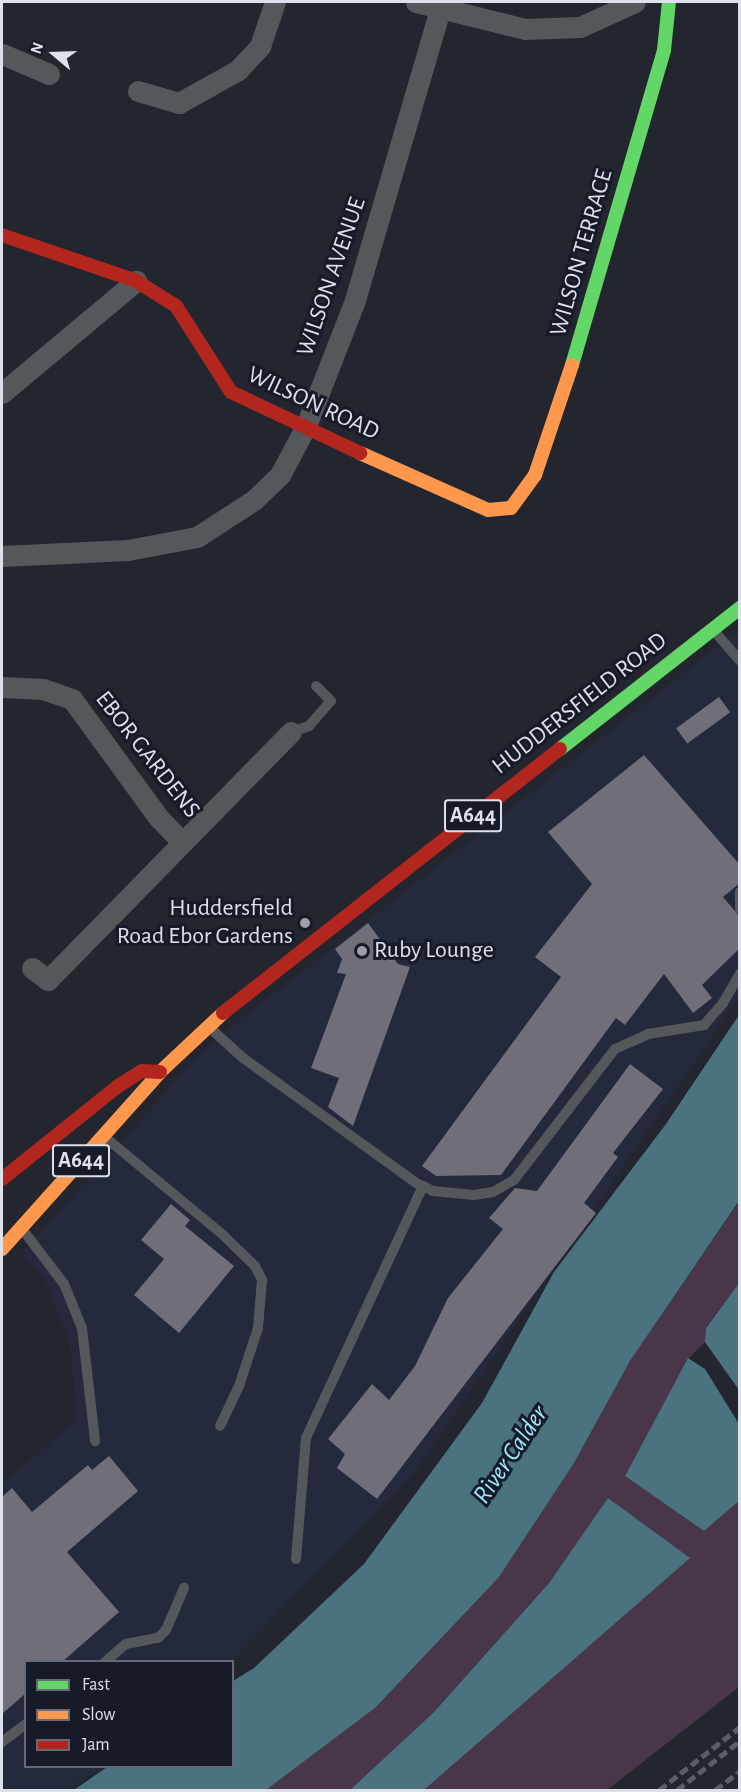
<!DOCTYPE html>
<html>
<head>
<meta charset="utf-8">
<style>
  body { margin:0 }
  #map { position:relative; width:741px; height:1792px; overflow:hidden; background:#24262f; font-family:"Alegreya Sans",sans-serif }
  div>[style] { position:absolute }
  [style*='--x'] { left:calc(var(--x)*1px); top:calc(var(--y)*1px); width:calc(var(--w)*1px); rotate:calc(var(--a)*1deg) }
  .built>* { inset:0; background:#24293c }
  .green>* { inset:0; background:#4a364a }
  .water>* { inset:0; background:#4a737f }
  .building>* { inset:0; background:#6f6e79; transform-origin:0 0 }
  .lane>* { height:10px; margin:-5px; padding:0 5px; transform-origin:5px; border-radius:5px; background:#55585b }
  .street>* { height:21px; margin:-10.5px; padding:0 10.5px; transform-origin:10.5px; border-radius:10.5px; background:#55585b }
  .fast>* { height:14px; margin:-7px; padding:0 7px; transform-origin:7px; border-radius:7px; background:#63d668 }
  .slow>* { height:14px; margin:-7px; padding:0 7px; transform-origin:7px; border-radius:7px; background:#ff974d }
  .jam>* { height:14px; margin:-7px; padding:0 7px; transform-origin:7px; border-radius:7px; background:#b3261e }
  .rail>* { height:4.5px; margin-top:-2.25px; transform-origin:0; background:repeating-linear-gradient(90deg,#5b5d62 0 9px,transparent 0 13.5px) }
  .dots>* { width:16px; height:16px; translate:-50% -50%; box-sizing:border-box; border:3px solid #161a29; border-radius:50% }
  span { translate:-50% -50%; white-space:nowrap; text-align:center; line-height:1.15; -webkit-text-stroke:6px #161a29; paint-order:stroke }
  .shield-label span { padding:2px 4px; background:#161a29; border:2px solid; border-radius:4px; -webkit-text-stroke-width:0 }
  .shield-label { font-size:22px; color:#dde1ec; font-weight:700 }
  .street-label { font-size:24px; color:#dde1ec }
  .poi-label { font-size:24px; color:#dde1ec }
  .right { translate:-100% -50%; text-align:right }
  .left { translate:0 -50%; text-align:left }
  .water-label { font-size:26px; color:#99e9ff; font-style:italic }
  .frame { position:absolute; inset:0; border:3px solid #dde1ec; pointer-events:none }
  .legend { position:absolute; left:24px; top:1660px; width:210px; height:108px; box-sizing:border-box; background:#161a29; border:2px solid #666a77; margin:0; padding:8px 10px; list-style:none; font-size:18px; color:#dde1ec }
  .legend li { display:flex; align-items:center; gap:12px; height:30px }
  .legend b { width:30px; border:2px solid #666a77 }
  .north { position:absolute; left:24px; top:24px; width:60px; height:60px; -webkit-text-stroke:4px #161a29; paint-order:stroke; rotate:289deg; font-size:16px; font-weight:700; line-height:24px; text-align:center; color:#dde1ec }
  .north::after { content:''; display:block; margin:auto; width:21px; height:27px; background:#dde1ec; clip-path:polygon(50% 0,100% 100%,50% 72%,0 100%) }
</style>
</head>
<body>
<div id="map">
  <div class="built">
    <i style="clip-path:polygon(739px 630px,739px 997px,417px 1469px,232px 1661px,26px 1662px,26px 1766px,104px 1767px,65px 1790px,2px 1790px,2px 1485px,77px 1419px,70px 1343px,44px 1278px,21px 1254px,207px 1046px)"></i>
  </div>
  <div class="green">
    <i style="clip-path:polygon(739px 1202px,739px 1283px,706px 1327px,705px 1342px,688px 1359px,625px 1476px,704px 1531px,739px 1501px,739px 1687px,607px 1790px,424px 1790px,689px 1558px,608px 1498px,549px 1583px,434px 1712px,350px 1790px,266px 1790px,375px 1708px,433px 1646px,574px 1463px,630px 1361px)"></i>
  </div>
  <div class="water">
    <i style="clip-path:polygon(739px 1015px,739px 1201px,630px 1361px,574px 1463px,499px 1577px,375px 1708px,266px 1790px,74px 1790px,107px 1767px,232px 1766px,233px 1681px,254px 1668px,364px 1564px,482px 1403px,554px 1272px,666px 1124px)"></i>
    <i style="clip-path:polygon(739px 1283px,739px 1390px,705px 1342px,706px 1328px)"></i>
    <i style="clip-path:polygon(688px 1358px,705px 1369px,739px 1424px,739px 1501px,704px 1531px,625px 1476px)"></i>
    <i style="clip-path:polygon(608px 1498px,690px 1558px,424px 1790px,350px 1790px,434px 1712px,549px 1583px)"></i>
  </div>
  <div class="building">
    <i style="left:719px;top:697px;width:19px;height:53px;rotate:54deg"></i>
    <i style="clip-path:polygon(644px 755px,740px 865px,740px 883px,723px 897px,740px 917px,740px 948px,702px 985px,712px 998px,693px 1013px,664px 974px,625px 1025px,616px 1018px,501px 1175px,436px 1176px,422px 1166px,561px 977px,535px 957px,592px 884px,548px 832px)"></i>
    <i style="clip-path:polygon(368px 923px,398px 964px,410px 967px,353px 1126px,328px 1107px,339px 1078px,311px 1068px,346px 974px,337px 973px,342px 959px,335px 949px)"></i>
    <i style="clip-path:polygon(630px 1064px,663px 1089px,613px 1153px,618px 1157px,584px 1203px,596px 1213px,377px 1499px,337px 1468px,345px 1454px,328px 1439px,372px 1384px,389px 1400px,415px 1366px,448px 1298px,503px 1229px,489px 1218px,515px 1188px,537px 1191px)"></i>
    <i style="clip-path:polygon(171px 1204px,190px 1220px,185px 1226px,234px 1266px,179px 1333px,134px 1295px,164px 1259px,141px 1240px)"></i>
    <i style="clip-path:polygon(109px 1456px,138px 1491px,67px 1552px,119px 1612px,62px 1662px,26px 1662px,26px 1693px,2px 1714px,2px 1497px,12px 1488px,32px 1512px,88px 1465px,92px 1470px)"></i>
  </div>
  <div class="lane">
    <i style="--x:715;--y:632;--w:38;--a:49"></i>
    <i style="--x:291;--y:732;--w:19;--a:-18"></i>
    <i style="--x:309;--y:726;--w:33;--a:-49"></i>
    <i style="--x:331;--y:701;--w:21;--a:-135"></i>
    <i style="--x:740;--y:892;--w:17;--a:90"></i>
    <i style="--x:210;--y:1028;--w:45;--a:42.3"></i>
    <i style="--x:243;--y:1058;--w:213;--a:35.8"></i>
    <i style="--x:416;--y:1183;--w:19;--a:25"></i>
    <i style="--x:433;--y:1191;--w:41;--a:5.6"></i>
    <i style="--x:474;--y:1195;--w:19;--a:-9"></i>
    <i style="--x:493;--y:1192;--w:24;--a:-30"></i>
    <i style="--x:514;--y:1180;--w:165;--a:-52.4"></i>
    <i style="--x:615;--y:1049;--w:36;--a:-24"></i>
    <i style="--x:648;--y:1034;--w:57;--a:-9.1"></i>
    <i style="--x:704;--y:1025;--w:29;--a:-49"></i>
    <i style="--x:723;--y:1003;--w:34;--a:-60"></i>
    <i style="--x:106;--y:1138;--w:151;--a:39.6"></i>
    <i style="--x:222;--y:1234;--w:46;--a:44.1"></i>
    <i style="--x:255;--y:1266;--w:16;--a:63"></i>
    <i style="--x:262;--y:1280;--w:48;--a:94.8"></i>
    <i style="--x:258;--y:1328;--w:61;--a:108.1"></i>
    <i style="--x:239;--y:1386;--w:44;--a:115.4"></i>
    <i style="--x:23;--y:1230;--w:68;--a:52.8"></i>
    <i style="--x:64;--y:1284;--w:48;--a:67.8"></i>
    <i style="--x:82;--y:1328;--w:114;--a:83.4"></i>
    <i style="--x:296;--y:1559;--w:121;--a:-85.3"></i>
    <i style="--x:306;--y:1438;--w:278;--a:-65.1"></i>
    <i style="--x:105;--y:1662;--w:28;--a:-41"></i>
    <i style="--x:126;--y:1644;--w:33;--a:-11"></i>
    <i style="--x:158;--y:1638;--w:11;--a:-45"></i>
    <i style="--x:166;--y:1630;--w:46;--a:-66.8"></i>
    <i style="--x:2;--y:1742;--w:30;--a:-37"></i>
  </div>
  <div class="street">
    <i style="--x:416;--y:2;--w:112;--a:13.9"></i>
    <i style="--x:525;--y:29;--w:55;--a:-2.1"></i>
    <i style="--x:580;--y:27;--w:60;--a:-24.4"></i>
    <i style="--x:2;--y:54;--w:51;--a:23.1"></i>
    <i style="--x:138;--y:91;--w:43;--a:16.3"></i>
    <i style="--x:179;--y:103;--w:68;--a:-29.2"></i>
    <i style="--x:238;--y:70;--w:33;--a:-47"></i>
    <i style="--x:260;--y:46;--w:46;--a:-71.2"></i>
    <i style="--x:2;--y:393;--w:175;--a:-39.9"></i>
    <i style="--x:2;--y:556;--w:126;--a:-2.7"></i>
    <i style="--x:128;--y:550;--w:70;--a:-10.7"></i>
    <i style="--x:197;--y:537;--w:68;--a:-33"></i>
    <i style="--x:254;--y:500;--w:36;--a:-44"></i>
    <i style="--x:280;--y:475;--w:55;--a:-62"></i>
    <i style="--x:306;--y:426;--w:135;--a:-68.7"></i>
    <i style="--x:355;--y:300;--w:303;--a:-73.7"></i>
    <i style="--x:2;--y:687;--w:41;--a:2.8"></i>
    <i style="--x:43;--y:689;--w:31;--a:19"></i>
    <i style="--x:72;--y:699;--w:146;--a:53.9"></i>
    <i style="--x:158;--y:817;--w:35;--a:46"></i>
    <i style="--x:32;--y:968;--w:20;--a:37"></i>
    <i style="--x:48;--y:980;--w:347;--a:-45.6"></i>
  </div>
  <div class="fast">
    <i style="--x:572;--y:365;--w:328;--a:-73.7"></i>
    <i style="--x:664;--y:50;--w:48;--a:-84.1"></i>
    <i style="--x:560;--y:749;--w:229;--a:-38.1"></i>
  </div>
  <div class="slow">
    <i style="--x:360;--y:453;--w:140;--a:24"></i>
    <i style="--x:488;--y:510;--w:23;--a:-5"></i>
    <i style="--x:511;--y:508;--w:41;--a:-54"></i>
    <i style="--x:535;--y:475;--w:116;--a:-71.4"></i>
    <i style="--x:2;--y:1249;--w:237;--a:-48.2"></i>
    <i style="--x:160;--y:1072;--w:86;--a:-43.1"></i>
  </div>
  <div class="jam">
    <i style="--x:2;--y:235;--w:142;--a:18.9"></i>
    <i style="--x:136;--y:281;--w:47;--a:32"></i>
    <i style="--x:176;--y:306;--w:102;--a:57.4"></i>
    <i style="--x:231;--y:392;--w:143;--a:25.3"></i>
    <i style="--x:223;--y:1013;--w:428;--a:-38.1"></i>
    <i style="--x:2;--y:1179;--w:149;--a:-38.7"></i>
    <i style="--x:118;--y:1086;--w:28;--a:-32"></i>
    <i style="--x:142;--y:1071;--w:18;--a:3"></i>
  </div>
  <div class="rail">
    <i style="--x:659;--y:1790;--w:103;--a:-37.9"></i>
    <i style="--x:677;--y:1790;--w:80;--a:-37.9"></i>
    <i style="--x:715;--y:1790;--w:31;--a:-37"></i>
  </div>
  <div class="dots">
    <i style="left:305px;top:923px;background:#9ca0aa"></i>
    <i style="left:362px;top:951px;background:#9ca0aa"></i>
  </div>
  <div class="shield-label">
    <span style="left:473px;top:816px">A644</span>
    <span style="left:81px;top:1161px">A644</span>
  </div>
  <div class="street-label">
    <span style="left:582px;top:253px;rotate:-74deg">WILSON TERRACE</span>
    <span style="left:332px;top:277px;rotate:-71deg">WILSON AVENUE</span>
    <span style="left:313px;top:404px;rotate:25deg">WILSON ROAD</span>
    <span style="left:580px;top:704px;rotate:-38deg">HUDDERSFIELD ROAD</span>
    <span style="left:147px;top:755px;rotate:52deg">EBOR GARDENS</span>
  </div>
  <div class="poi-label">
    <span class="right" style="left:293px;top:923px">Huddersfield<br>Road Ebor Gardens</span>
    <span class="left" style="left:374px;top:951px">Ruby Lounge</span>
  </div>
  <div class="water-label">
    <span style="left:511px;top:1455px;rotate:-56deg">River Calder</span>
  </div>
  <div class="frame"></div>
  <ul class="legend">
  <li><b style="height:8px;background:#63d668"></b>Fast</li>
  <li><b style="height:8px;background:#ff974d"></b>Slow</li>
  <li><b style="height:8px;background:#b3261e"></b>Jam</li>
  </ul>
  <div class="north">N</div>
</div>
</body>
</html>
